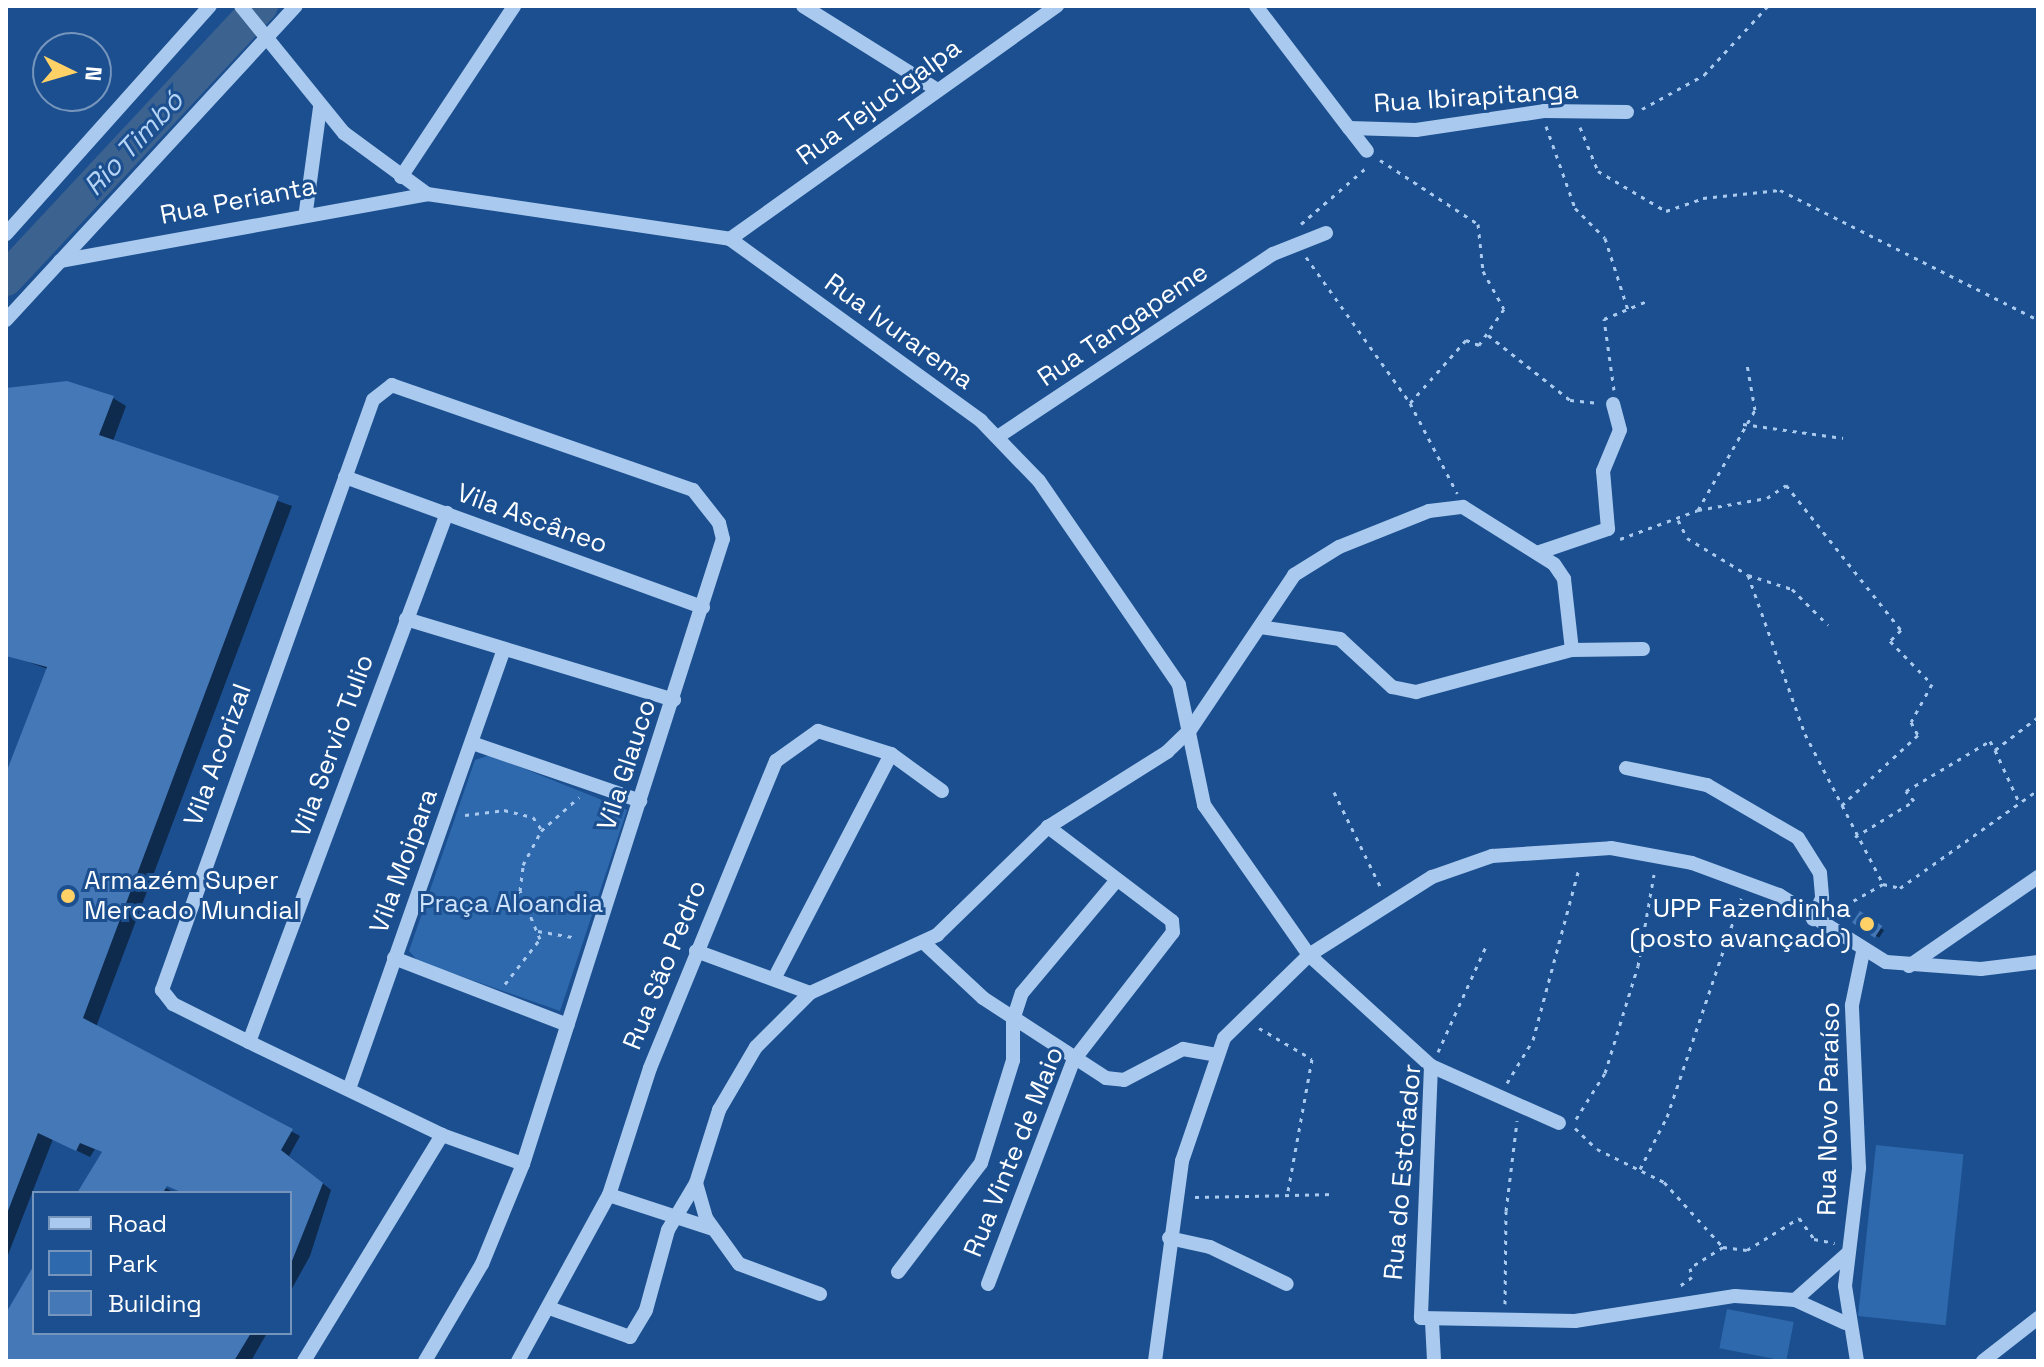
<!DOCTYPE html>
<html>
<head>
<meta charset="utf-8">
<style>
  body { margin:0 }
  #map { position:relative; width:2044px; height:1367px; overflow:hidden; background:#1b4f8f; font-family:"Space Grotesk",sans-serif }
  div>[style] { position:absolute }
  [style*='--x'] { left:calc(var(--x)*1px); top:calc(var(--y)*1px); width:calc(var(--w)*1px); rotate:calc(var(--a)*1deg) }
  .green>* { inset:0; background:#2e69ad; transform-origin:0 0 }
  .shadow>* { inset:0; background:#0007; transform-origin:0 0 }
  .river>* { height:34px; margin:-17px; padding:0 17px; transform-origin:17px; border-radius:17px; background:#3c6290 }
  .building>* { inset:0; background:#4478b7; transform-origin:0 0 }
  .path>* { height:3px; margin-top:-1.5px; transform-origin:0; background:repeating-linear-gradient(90deg,#a9c9ee 0 4px,transparent 0 10px) }
  .minor>* { height:14px; margin:-7px; padding:0 7px; transform-origin:7px; border-radius:7px; background:#a9c9ee }
  .dots>* { width:22px; height:22px; translate:-50% -50%; box-sizing:border-box; border:4px solid #1b4f8f; border-radius:50% }
  span { translate:-50% -50%; white-space:nowrap; text-align:center; line-height:1.15; -webkit-text-stroke:6px #1b4f8f; paint-order:stroke }
  .street-label { font-size:26px; color:#fff }
  .poi-label { font-size:26px; color:#fff }
  .left { translate:0 -50%; text-align:left }
  .right { translate:-100% -50%; text-align:right }
  .park-label { font-size:26px; color:#cfe3fa }
  .water-label { font-size:28px; color:#b5d3f5; font-style:italic }
  .frame { position:absolute; inset:0; border:8px solid #fff; pointer-events:none }
  .legend { position:absolute; left:32px; top:1191px; width:260px; height:144px; box-sizing:border-box; background:#1b4f8f; border:2px solid #7695bc; margin:0; padding:10px 14px; list-style:none; font-size:24px; color:#fff }
  .legend li { display:flex; align-items:center; gap:16px; height:40px }
  .legend b { width:40px; border:2px solid #7695bc }
  .north { position:absolute; left:32px; top:32px; width:80px; height:80px; box-sizing:border-box; background:#1b4f8f; border:2px solid #7695bc; border-radius:50%; rotate:95deg; font-size:22px; font-weight:700; line-height:32px; text-align:center; color:#fff }
  .north::after { content:''; display:block; margin:auto; width:28px; height:36px; background:#ffd166; clip-path:polygon(50% 0,100% 100%,50% 72%,0 100%) }
</style>
</head>
<body>
<div id="map">
  <div class="green">
    <i style="clip-path:polygon(490px 755px,627px 810px,560px 1011px,418px 961px,409px 951px,475px 760px)"></i>
    <i style="left:1876px;top:1145px;width:88px;height:172px;rotate:6deg"></i>
    <i style="left:1727px;top:1309px;width:68px;height:40px;rotate:11deg"></i>
  </div>
  <div class="shadow">
    <i style="clip-path:polygon(6px 390px,113px 398px,126px 406px,113px 441px,292px 506px,96px 1027px,300px 1136px,289px 1156px,331px 1190px,310px 1256px,290px 1292px,290px 1193px,189px 1193px,126px 1167px,175px 1193px,80px 1193px,104px 1153px,95px 1149px,90px 1157px,53px 1139px,6px 1260px,6px 779px,48px 669px,6px 654px)"></i>
    <i style="left:1860px;top:914px;width:29px;height:9px;rotate:34deg"></i>
    <i style="clip-path:polygon(34px 1271px,34px 1333px,267px 1333px,251px 1361px,6px 1361px,6px 1318px)"></i>
  </div>
  <div class="river">
    <i style="--x:6;--y:279;--w:374;--a:-47"></i>
  </div>
  <div class="building">
    <i style="clip-path:polygon(67px 381px,114px 396px,99px 435px,279px 496px,83px 1018px,293px 1129px,281px 1150px,323px 1183px,290px 1266px,290px 1193px,183px 1193px,167px 1186px,163px 1193px,77px 1193px,102px 1152px,80px 1143px,76px 1151px,38px 1133px,6px 1216px,6px 773px,47px 667px,6px 656px,6px 388px)"></i>
    <i style="left:1860px;top:911px;width:27px;height:14px;rotate:34deg"></i>
    <i style="clip-path:polygon(34px 1265px,34px 1333px,251px 1333px,234px 1361px,6px 1361px,6px 1313px)"></i>
  </div>
  <div class="path">
    <i style="--x:1642;--y:109;--w:71;--a:-28.7"></i>
    <i style="--x:1704;--y:75;--w:94;--a:-47.2"></i>
    <i style="--x:1546;--y:126;--w:87;--a:70.5"></i>
    <i style="--x:1575;--y:208;--w:42;--a:45"></i>
    <i style="--x:1605;--y:238;--w:76;--a:72.3"></i>
    <i style="--x:1580;--y:127;--w:48;--a:67.8"></i>
    <i style="--x:1598;--y:171;--w:79;--a:30.5"></i>
    <i style="--x:1666;--y:211;--w:39;--a:-19"></i>
    <i style="--x:1703;--y:198;--w:77;--a:-5.9"></i>
    <i style="--x:1780;--y:190;--w:289;--a:26.7"></i>
    <i style="--x:1380;--y:160;--w:117;--a:33.1"></i>
    <i style="--x:1478;--y:224;--w:47;--a:83.9"></i>
    <i style="--x:1483;--y:271;--w:43;--a:61.1"></i>
    <i style="--x:1504;--y:309;--w:44;--a:124.8"></i>
    <i style="--x:1479;--y:345;--w:14;--a:-159"></i>
    <i style="--x:1466;--y:340;--w:84;--a:131.6"></i>
    <i style="--x:1301;--y:224;--w:87;--a:-40.8"></i>
    <i style="--x:1306;--y:257;--w:179;--a:54.5"></i>
    <i style="--x:1410;--y:403;--w:102;--a:62.4"></i>
    <i style="--x:1488;--y:335;--w:105;--a:38.4"></i>
    <i style="--x:1570;--y:400;--w:27;--a:6"></i>
    <i style="--x:1614;--y:390;--w:72;--a:-98"></i>
    <i style="--x:1604;--y:319;--w:47;--a:-22.7"></i>
    <i style="--x:1743;--y:424;--w:101;--a:8"></i>
    <i style="--x:1698;--y:510;--w:70;--a:-9.9"></i>
    <i style="--x:1767;--y:498;--w:23;--a:-34"></i>
    <i style="--x:1786;--y:485;--w:185;--a:51.6"></i>
    <i style="--x:1901;--y:630;--w:16;--a:135"></i>
    <i style="--x:1890;--y:641;--w:60;--a:45.7"></i>
    <i style="--x:1932;--y:684;--w:43;--a:118.9"></i>
    <i style="--x:1911;--y:722;--w:15;--a:62"></i>
    <i style="--x:1918;--y:735;--w:106;--a:137.3"></i>
    <i style="--x:1678;--y:520;--w:20;--a:63"></i>
    <i style="--x:1687;--y:538;--w:71;--a:31.2"></i>
    <i style="--x:1748;--y:575;--w:169;--a:70.3"></i>
    <i style="--x:1805;--y:734;--w:169;--a:62.5"></i>
    <i style="--x:1883;--y:884;--w:53;--a:150.5"></i>
    <i style="--x:1620;--y:539;--w:83;--a:-20.4"></i>
    <i style="--x:1698;--y:510;--w:115;--a:-60.3"></i>
    <i style="--x:1755;--y:410;--w:47;--a:-99.9"></i>
    <i style="--x:1748;--y:575;--w:46;--a:17.7"></i>
    <i style="--x:1792;--y:589;--w:51;--a:45"></i>
    <i style="--x:1995;--y:750;--w:55;--a:65.3"></i>
    <i style="--x:1334;--y:792;--w:107;--a:63.9"></i>
    <i style="--x:465;--y:815;--w:39;--a:-7"></i>
    <i style="--x:504;--y:810;--w:30;--a:14"></i>
    <i style="--x:533;--y:817;--w:14;--a:56"></i>
    <i style="--x:1855;--y:837;--w:69;--a:-31.4"></i>
    <i style="--x:1914;--y:801;--w:13;--a:-129"></i>
    <i style="--x:1906;--y:791;--w:98;--a:-30.8"></i>
    <i style="--x:1990;--y:741;--w:10;--a:61"></i>
    <i style="--x:1995;--y:750;--w:54;--a:-37.5"></i>
    <i style="--x:1883;--y:884;--w:17;--a:13"></i>
    <i style="--x:1900;--y:888;--w:169;--a:-35.4"></i>
    <i style="--x:538;--y:931;--w:39;--a:10"></i>
    <i style="--x:505;--y:984;--w:57;--a:-52.1"></i>
    <i style="--x:540;--y:939;--w:52;--a:-112.6"></i>
    <i style="--x:520;--y:891;--w:26;--a:-83"></i>
    <i style="--x:523;--y:865;--w:38;--a:-62"></i>
    <i style="--x:541;--y:831;--w:51;--a:-41.8"></i>
    <i style="--x:1259;--y:1028;--w:61;--a:30.3"></i>
    <i style="--x:1312;--y:1059;--w:139;--a:100.3"></i>
    <i style="--x:1438;--y:1052;--w:119;--a:-65.6"></i>
    <i style="--x:1507;--y:1083;--w:50;--a:-58.8"></i>
    <i style="--x:1533;--y:1040;--w:178;--a:-75"></i>
    <i style="--x:1576;--y:1119;--w:54;--a:-57.8"></i>
    <i style="--x:1605;--y:1073;--w:112;--a:-72.9"></i>
    <i style="--x:1638;--y:966;--w:93;--a:-80.1"></i>
    <i style="--x:1575;--y:1128;--w:30;--a:44"></i>
    <i style="--x:1597;--y:1149;--w:75;--a:26.2"></i>
    <i style="--x:1664;--y:1182;--w:88;--a:47.8"></i>
    <i style="--x:1723;--y:1247;--w:39;--a:148"></i>
    <i style="--x:1690;--y:1268;--w:9;--a:77"></i>
    <i style="--x:1692;--y:1277;--w:19;--a:144"></i>
    <i style="--x:1640;--y:1169;--w:59;--a:-62.6"></i>
    <i style="--x:1667;--y:1117;--w:231;--a:-71.3"></i>
    <i style="--x:1195;--y:1197;--w:139;--a:-1.2"></i>
    <i style="--x:1723;--y:1247;--w:24;--a:7"></i>
    <i style="--x:1747;--y:1250;--w:61;--a:-31.6"></i>
    <i style="--x:1799;--y:1218;--w:26;--a:54"></i>
    <i style="--x:1814;--y:1239;--w:21;--a:11"></i>
    <i style="--x:1505;--y:1304;--w:93;--a:-89.4"></i>
    <i style="--x:1506;--y:1211;--w:91;--a:-83"></i>
  </div>
  <div class="minor">
    <i style="--x:241;--y:6;--w:164;--a:51"></i>
    <i style="--x:344;--y:133;--w:103;--a:36.3"></i>
    <i style="--x:803;--y:6;--w:157;--a:32"></i>
    <i style="--x:1256;--y:6;--w:153;--a:52.7"></i>
    <i style="--x:1349;--y:128;--w:67;--a:1.7"></i>
    <i style="--x:1416;--y:130;--w:129;--a:-8.4"></i>
    <i style="--x:1544;--y:111;--w:83;--a:0.7"></i>
    <i style="--x:1349;--y:128;--w:29;--a:52"></i>
    <i style="--x:401;--y:177;--w:205;--a:-56.5"></i>
    <i style="--x:306;--y:211;--w:105;--a:-82.3"></i>
    <i style="--x:6;--y:234;--w:306;--a:-48.2"></i>
    <i style="--x:730;--y:239;--w:402;--a:-35.5"></i>
    <i style="--x:60;--y:261;--w:373;--a:-10.3"></i>
    <i style="--x:427;--y:194;--w:306;--a:8.4"></i>
    <i style="--x:730;--y:239;--w:310;--a:35.9"></i>
    <i style="--x:981;--y:421;--w:83;--a:46"></i>
    <i style="--x:1039;--y:481;--w:247;--a:55.5"></i>
    <i style="--x:1179;--y:685;--w:123;--a:78.2"></i>
    <i style="--x:1204;--y:805;--w:183;--a:55"></i>
    <i style="--x:1309;--y:955;--w:165;--a:42.3"></i>
    <i style="--x:1431;--y:1066;--w:140;--a:24"></i>
    <i style="--x:6;--y:320;--w:427;--a:-47.3"></i>
    <i style="--x:999;--y:436;--w:329;--a:-33.6"></i>
    <i style="--x:1273;--y:254;--w:57;--a:-21.6"></i>
    <i style="--x:345;--y:477;--w:381;--a:20"></i>
    <i style="--x:1540;--y:552;--w:72;--a:-18.7"></i>
    <i style="--x:1608;--y:529;--w:58;--a:-94.9"></i>
    <i style="--x:1603;--y:471;--w:44;--a:-67.5"></i>
    <i style="--x:1620;--y:430;--w:27;--a:-105"></i>
    <i style="--x:406;--y:619;--w:280;--a:16.8"></i>
    <i style="--x:1260;--y:627;--w:81;--a:8.5"></i>
    <i style="--x:1340;--y:639;--w:71;--a:42.7"></i>
    <i style="--x:1392;--y:687;--w:25;--a:12"></i>
    <i style="--x:1416;--y:692;--w:162;--a:-15.1"></i>
    <i style="--x:1572;--y:650;--w:71;--a:-0.8"></i>
    <i style="--x:472;--y:743;--w:178;--a:19"></i>
    <i style="--x:1626;--y:768;--w:83;--a:11.9"></i>
    <i style="--x:1707;--y:785;--w:105;--a:30.2"></i>
    <i style="--x:1798;--y:838;--w:41;--a:57.8"></i>
    <i style="--x:1820;--y:873;--w:25;--a:85"></i>
    <i style="--x:1822;--y:898;--w:23;--a:113"></i>
    <i style="--x:923;--y:942;--w:82;--a:43"></i>
    <i style="--x:983;--y:998;--w:147;--a:33"></i>
    <i style="--x:1106;--y:1078;--w:18;--a:6"></i>
    <i style="--x:1124;--y:1080;--w:67;--a:-27.7"></i>
    <i style="--x:1183;--y:1049;--w:34;--a:10"></i>
    <i style="--x:696;--y:951;--w:121;--a:20.2"></i>
    <i style="--x:394;--y:958;--w:186;--a:21.1"></i>
    <i style="--x:1909;--y:966;--w:157;--a:-34.6"></i>
    <i style="--x:775;--y:977;--w:251;--a:-62.5"></i>
    <i style="--x:249;--y:1042;--w:565;--a:-69.48"></i>
    <i style="--x:1431;--y:1066;--w:252;--a:92.3"></i>
    <i style="--x:1421;--y:1318;--w:154;--a:1.1"></i>
    <i style="--x:1575;--y:1321;--w:162;--a:-8.9"></i>
    <i style="--x:1735;--y:1296;--w:60;--a:3.8"></i>
    <i style="--x:1795;--y:1300;--w:55;--a:24.7"></i>
    <i style="--x:349;--y:1089;--w:466;--a:-70.6"></i>
    <i style="--x:609;--y:1195;--w:109;--a:18.1"></i>
    <i style="--x:1169;--y:1238;--w:42;--a:12.4"></i>
    <i style="--x:1210;--y:1247;--w:85;--a:25.7"></i>
    <i style="--x:898;--y:1272;--w:137;--a:-52.7"></i>
    <i style="--x:981;--y:1163;--w:108;--a:-72.7"></i>
    <i style="--x:1013;--y:1060;--w:40;--a:-90"></i>
    <i style="--x:1013;--y:1020;--w:28;--a:-72"></i>
    <i style="--x:1022;--y:993;--w:145;--a:-50"></i>
    <i style="--x:988;--y:1284;--w:239;--a:-69.1"></i>
    <i style="--x:1073;--y:1061;--w:163;--a:-52.2"></i>
    <i style="--x:1173;--y:932;--w:11;--a:-95"></i>
    <i style="--x:1172;--y:921;--w:156;--a:-142.8"></i>
    <i style="--x:820;--y:1294;--w:86;--a:-159.7"></i>
    <i style="--x:739;--y:1264;--w:57;--a:-125.7"></i>
    <i style="--x:706;--y:1218;--w:36;--a:-106"></i>
    <i style="--x:696;--y:1183;--w:77;--a:-72.5"></i>
    <i style="--x:719;--y:1110;--w:73;--a:-59.6"></i>
    <i style="--x:756;--y:1047;--w:76;--a:-45"></i>
    <i style="--x:810;--y:993;--w:140;--a:-24.5"></i>
    <i style="--x:937;--y:935;--w:155;--a:-44.2"></i>
    <i style="--x:1048;--y:827;--w:141;--a:-32.2"></i>
    <i style="--x:1167;--y:752;--w:32;--a:-44"></i>
    <i style="--x:1190;--y:730;--w:187;--a:-56.1"></i>
    <i style="--x:1294;--y:575;--w:53;--a:-31.9"></i>
    <i style="--x:1339;--y:547;--w:97;--a:-21.8"></i>
    <i style="--x:1429;--y:511;--w:34;--a:-7"></i>
    <i style="--x:1463;--y:507;--w:107;--a:32.1"></i>
    <i style="--x:1554;--y:564;--w:18;--a:56"></i>
    <i style="--x:1564;--y:579;--w:71;--a:83.6"></i>
    <i style="--x:1795;--y:1300;--w:71;--a:-41.6"></i>
    <i style="--x:552;--y:1309;--w:83;--a:19.7"></i>
    <i style="--x:630;--y:1337;--w:31;--a:-59"></i>
    <i style="--x:646;--y:1310;--w:83;--a:-74.6"></i>
    <i style="--x:668;--y:1230;--w:55;--a:-59.2"></i>
    <i style="--x:1432;--y:1322;--w:39;--a:87"></i>
    <i style="--x:304;--y:1361;--w:265;--a:-58.6"></i>
    <i style="--x:425;--y:1361;--w:113;--a:-59.6"></i>
    <i style="--x:482;--y:1264;--w:108;--a:-67.7"></i>
    <i style="--x:523;--y:1164;--w:656;--a:-72.26"></i>
    <i style="--x:723;--y:539;--w:16;--a:-104"></i>
    <i style="--x:719;--y:523;--w:42;--a:-128.2"></i>
    <i style="--x:693;--y:490;--w:319;--a:-160.8"></i>
    <i style="--x:392;--y:385;--w:24;--a:142"></i>
    <i style="--x:373;--y:400;--w:627;--a:109.68"></i>
    <i style="--x:162;--y:990;--w:18;--a:52"></i>
    <i style="--x:173;--y:1004;--w:85;--a:26.6"></i>
    <i style="--x:249;--y:1042;--w:214;--a:25.7"></i>
    <i style="--x:442;--y:1135;--w:86;--a:19.7"></i>
    <i style="--x:518;--y:1361;--w:189;--a:-61.3"></i>
    <i style="--x:609;--y:1195;--w:133;--a:-72.1"></i>
    <i style="--x:650;--y:1068;--w:332;--a:-67.7"></i>
    <i style="--x:776;--y:761;--w:52;--a:-35.5"></i>
    <i style="--x:818;--y:731;--w:77;--a:17.5"></i>
    <i style="--x:891;--y:754;--w:63;--a:36"></i>
    <i style="--x:1155;--y:1361;--w:202;--a:-82.3"></i>
    <i style="--x:1182;--y:1161;--w:130;--a:-71.1"></i>
    <i style="--x:1224;--y:1038;--w:119;--a:-44.3"></i>
    <i style="--x:1309;--y:955;--w:146;--a:-32.4"></i>
    <i style="--x:1432;--y:877;--w:64;--a:-19.3"></i>
    <i style="--x:1492;--y:856;--w:119;--a:-3.8"></i>
    <i style="--x:1611;--y:848;--w:82;--a:10.5"></i>
    <i style="--x:1692;--y:863;--w:93;--a:20.2"></i>
    <i style="--x:1779;--y:895;--w:126;--a:32.1"></i>
    <i style="--x:1886;--y:962;--w:95;--a:4.2"></i>
    <i style="--x:1981;--y:969;--w:57;--a:-7"></i>
    <i style="--x:1857;--y:1361;--w:76;--a:-99.1"></i>
    <i style="--x:1845;--y:1286;--w:119;--a:-83.2"></i>
    <i style="--x:1859;--y:1168;--w:163;--a:-92.5"></i>
    <i style="--x:1852;--y:1005;--w:54;--a:-78.3"></i>
    <i style="--x:1983;--y:1361;--w:70;--a:-38"></i>
  </div>
  <div class="dots">
    <i style="left:68px;top:896px;background:#ffd166"></i>
    <i style="left:1867px;top:924px;background:#ffd166"></i>
  </div>
  <div class="street-label">
    <span style="left:1476px;top:97px;rotate:-4deg">Rua Ibirapitanga</span>
    <span style="left:879px;top:102px;rotate:-36deg">Rua Tejucigalpa</span>
    <span style="left:238px;top:201px;rotate:-11deg">Rua Perianta</span>
    <span style="left:1123px;top:325px;rotate:-34deg">Rua Tangapeme</span>
    <span style="left:899px;top:332px;rotate:36deg">Rua Ivurarema</span>
    <span style="left:532px;top:519px;rotate:20deg">Vila Ascâneo</span>
    <span style="left:333px;top:746px;rotate:-70deg">Vila Servio Tulio</span>
    <span style="left:218px;top:755px;rotate:-70deg">Vila Acorizal</span>
    <span style="left:627px;top:765px;rotate:-72deg">Vila Glauco</span>
    <span style="left:404px;top:861px;rotate:-70deg">Vila Moipara</span>
    <span style="left:665px;top:965px;rotate:-68deg">Rua São Pedro</span>
    <span style="left:1829px;top:1109px;rotate:-89deg">Rua Novo Paraíso</span>
    <span style="left:1014px;top:1152px;rotate:-68deg">Rua Vinte de Maio</span>
    <span style="left:1403px;top:1172px;rotate:-85deg">Rua do Estofador</span>
  </div>
  <div class="poi-label">
    <span class="left" style="left:84px;top:896px">Armazém Super<br>Mercado Mundial</span>
    <span class="right" style="left:1851px;top:924px">UPP Fazendinha<br>(posto avançado)</span>
  </div>
  <div class="park-label">
    <span style="left:511px;top:904px">Praça Aloandia</span>
  </div>
  <div class="water-label">
    <span style="left:133px;top:143px;rotate:-47deg">Rio Timbó</span>
  </div>
  <div class="frame"></div>
  <ul class="legend">
  <li><b style="height:10px;background:#a9c9ee"></b>Road</li>
  <li><b style="height:22px;background:#2e69ad"></b>Park</li>
  <li><b style="height:22px;background:#4478b7"></b>Building</li>
  </ul>
  <div class="north">N</div>
</div>
</body>
</html>
